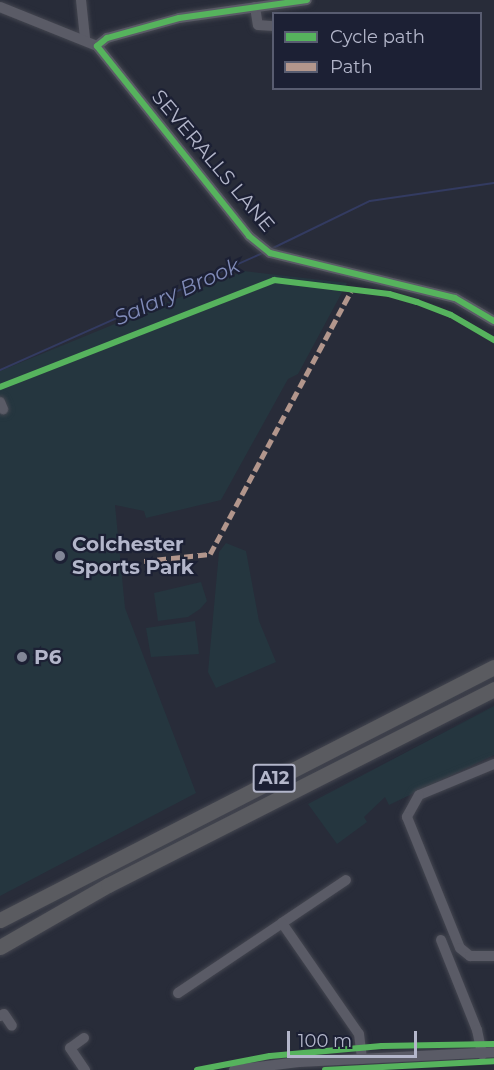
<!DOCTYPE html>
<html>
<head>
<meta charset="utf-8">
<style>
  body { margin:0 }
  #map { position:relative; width:494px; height:1070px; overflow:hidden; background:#282c39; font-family:Montserrat,sans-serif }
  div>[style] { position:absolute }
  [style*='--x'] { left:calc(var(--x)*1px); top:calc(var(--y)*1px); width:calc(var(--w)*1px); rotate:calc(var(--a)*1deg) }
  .green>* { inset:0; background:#25363f }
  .stream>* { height:2px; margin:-1px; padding:0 1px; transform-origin:1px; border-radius:1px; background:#333b61 }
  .roads { filter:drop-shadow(0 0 2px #444650) drop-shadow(0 0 2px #444650) }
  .minor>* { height:10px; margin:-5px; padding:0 5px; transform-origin:5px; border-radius:5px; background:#5a5b66 }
  .highway>* { height:15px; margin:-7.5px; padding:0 7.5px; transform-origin:7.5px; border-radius:7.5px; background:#5a5b60 }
  .quiet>* { height:4.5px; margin-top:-2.25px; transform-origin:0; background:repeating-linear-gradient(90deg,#b2968c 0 9px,transparent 0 13.5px) }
  .cycleway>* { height:6px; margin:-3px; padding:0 3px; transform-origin:3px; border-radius:3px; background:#56b35d }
  .dots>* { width:16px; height:16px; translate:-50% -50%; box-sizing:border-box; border:3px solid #1c2034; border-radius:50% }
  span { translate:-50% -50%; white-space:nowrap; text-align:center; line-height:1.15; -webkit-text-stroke:4.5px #1c2034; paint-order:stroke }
  .shield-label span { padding:2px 4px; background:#1c2034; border:2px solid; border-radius:4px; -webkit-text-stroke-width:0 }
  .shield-label { font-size:18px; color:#b3b6ca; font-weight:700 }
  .street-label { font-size:20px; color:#b3b6ca }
  .poi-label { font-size:20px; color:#b3b6ca; font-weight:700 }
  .left { translate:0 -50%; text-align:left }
  .water-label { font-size:21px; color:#808bb8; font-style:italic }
  .legend { position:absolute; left:272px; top:12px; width:210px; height:78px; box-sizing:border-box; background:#1c2034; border:2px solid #585c70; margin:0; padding:8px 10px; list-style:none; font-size:18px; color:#b3b6ca }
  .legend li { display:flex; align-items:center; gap:12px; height:30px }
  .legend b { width:30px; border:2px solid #585c70 }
  .scale { position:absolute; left:287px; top:1031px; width:130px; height:27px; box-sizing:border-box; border:3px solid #b3b6ca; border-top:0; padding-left:8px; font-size:18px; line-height:21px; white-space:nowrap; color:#b3b6ca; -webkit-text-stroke:4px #1c2034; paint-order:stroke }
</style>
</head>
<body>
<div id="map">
  <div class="green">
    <i style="clip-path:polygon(244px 271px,347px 283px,298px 374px,288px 379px,221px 500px,146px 518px,144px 511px,115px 505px,125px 608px,196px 793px,0 896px,0 371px)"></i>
    <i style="clip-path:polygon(226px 543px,246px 551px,259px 621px,276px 662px,216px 688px,208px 672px,219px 552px)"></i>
    <i style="clip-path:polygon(201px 582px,207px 601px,200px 609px,188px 617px,158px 621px,154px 593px)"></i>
    <i style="clip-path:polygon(195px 621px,199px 654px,151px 657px,146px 628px)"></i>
    <i style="clip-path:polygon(494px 706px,494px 755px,389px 805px,385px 797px,364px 817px,367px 822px,337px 844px,308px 804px)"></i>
  </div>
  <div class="stream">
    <i style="--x:271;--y:249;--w:110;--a:-25.9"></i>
    <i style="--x:370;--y:201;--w:125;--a:-8.3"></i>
    <i style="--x:0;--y:370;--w:288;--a:-24"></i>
  </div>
  <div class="roads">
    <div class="minor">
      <i style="--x:81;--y:0;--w:39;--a:84"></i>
      <i style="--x:0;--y:7;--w:105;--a:21.9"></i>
      <i style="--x:97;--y:46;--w:243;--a:51.3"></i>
      <i style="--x:249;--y:236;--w:27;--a:39"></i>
      <i style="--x:270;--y:253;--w:190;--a:13.7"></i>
      <i style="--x:455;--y:298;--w:45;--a:30.5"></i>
      <i style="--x:255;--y:7;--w:18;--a:81"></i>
      <i style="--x:258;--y:25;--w:16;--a:4"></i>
      <i style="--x:97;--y:46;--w:13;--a:-39"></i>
      <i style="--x:107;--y:38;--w:75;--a:-15.5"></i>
      <i style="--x:179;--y:18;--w:129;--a:-8"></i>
      <i style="--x:0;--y:402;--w:8;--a:67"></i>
      <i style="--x:494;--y:764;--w:81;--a:157.5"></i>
      <i style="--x:419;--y:795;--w:25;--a:119"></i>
      <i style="--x:407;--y:817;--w:141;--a:68"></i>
      <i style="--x:460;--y:948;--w:13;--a:39"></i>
      <i style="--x:470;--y:956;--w:24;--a:0"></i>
      <i style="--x:282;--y:923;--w:77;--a:-33.9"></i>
      <i style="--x:441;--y:940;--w:97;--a:68.2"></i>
      <i style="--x:477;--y:1030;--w:25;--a:78"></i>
      <i style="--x:178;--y:993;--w:125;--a:-33.9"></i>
      <i style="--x:282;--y:923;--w:135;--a:55.3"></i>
      <i style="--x:359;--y:1034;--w:25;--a:83"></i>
      <i style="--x:0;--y:1016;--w:4;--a:-27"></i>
      <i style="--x:4;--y:1014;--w:14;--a:56"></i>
      <i style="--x:84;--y:1038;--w:17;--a:144"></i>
      <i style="--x:70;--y:1048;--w:27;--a:56"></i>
      <i style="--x:234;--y:1070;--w:65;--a:-7"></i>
      <i style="--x:299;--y:1062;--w:195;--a:-2.9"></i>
    </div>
    <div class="highway">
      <i style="--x:0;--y:920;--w:555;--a:-27.12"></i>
      <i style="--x:0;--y:947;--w:125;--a:-29.9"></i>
      <i style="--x:108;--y:885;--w:433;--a:-26.9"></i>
    </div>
  </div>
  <div class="quiet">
    <i style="--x:144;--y:561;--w:66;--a:-6.1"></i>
    <i style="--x:210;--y:554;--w:298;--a:-61.8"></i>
  </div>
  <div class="cycleway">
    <i style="--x:307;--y:0;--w:129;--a:172"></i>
    <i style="--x:179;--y:18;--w:75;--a:164.5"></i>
    <i style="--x:107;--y:38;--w:13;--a:141"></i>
    <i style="--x:97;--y:46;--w:243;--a:51.3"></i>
    <i style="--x:249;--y:236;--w:27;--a:39"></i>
    <i style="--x:270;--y:253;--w:190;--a:13.7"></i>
    <i style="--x:455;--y:298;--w:45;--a:30.5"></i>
    <i style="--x:0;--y:387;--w:294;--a:-21.3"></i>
    <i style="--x:274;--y:280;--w:116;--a:6.9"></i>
    <i style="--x:389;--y:294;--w:29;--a:16"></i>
    <i style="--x:417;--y:302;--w:36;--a:21"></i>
    <i style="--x:451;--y:315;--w:50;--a:30.2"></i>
    <i style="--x:197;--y:1070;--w:74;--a:-10.9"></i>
    <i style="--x:270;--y:1056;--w:112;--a:-5.1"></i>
    <i style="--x:382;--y:1046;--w:112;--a:-1"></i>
    <i style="--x:325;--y:1070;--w:169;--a:-3"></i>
  </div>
  <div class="dots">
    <i style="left:60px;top:556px;background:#828697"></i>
    <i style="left:22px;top:657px;background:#828697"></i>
  </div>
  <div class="shield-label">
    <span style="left:274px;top:778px">A12</span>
  </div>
  <div class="street-label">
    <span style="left:213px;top:161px;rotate:50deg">SEVERALLS LANE</span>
  </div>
  <div class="poi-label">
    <span class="left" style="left:72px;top:556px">Colchester<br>Sports Park</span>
    <span class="left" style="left:34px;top:657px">P6</span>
  </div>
  <div class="water-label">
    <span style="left:177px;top:292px;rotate:-24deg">Salary Brook</span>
  </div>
  <ul class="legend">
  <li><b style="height:8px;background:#56b35d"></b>Cycle path</li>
  <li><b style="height:8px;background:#b2968c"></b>Path</li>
  </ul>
  <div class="scale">100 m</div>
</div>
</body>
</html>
